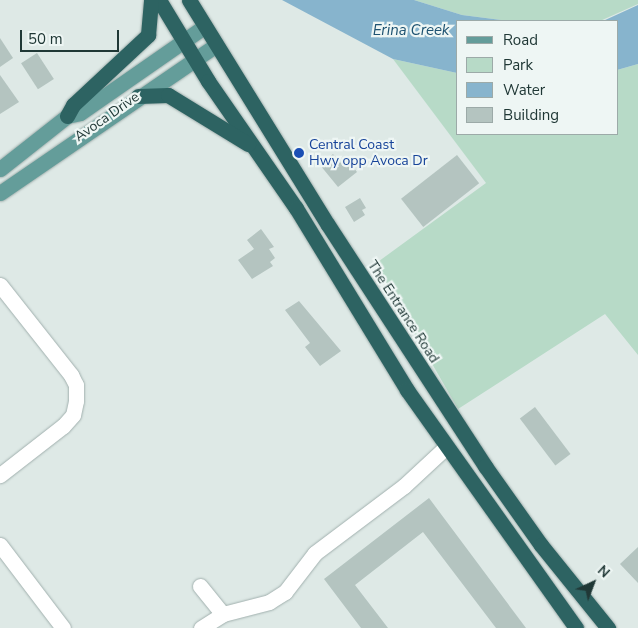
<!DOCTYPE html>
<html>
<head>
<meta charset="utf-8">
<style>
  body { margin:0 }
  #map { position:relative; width:638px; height:628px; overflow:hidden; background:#dee9e6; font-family:"Nunito Sans",sans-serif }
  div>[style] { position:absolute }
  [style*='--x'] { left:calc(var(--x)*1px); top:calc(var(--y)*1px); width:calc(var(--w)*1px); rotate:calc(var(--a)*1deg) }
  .green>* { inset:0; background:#b7dac7 }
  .water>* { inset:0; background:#87b4cd }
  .building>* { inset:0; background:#b4c4c0; transform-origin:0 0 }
  .roads { filter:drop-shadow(0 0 1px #a1b0ae) drop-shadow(0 0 1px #a1b0ae) }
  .minor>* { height:15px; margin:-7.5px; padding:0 7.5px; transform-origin:7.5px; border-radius:7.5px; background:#fff }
  .major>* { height:15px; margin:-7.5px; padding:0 7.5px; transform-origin:7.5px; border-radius:7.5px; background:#649d9a }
  .highway>* { height:15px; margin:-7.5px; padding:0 7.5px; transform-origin:7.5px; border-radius:7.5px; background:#2d6362 }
  .dots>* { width:14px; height:14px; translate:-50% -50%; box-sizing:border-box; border:2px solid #eef6f4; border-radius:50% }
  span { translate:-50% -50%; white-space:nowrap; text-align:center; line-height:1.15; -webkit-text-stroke:4.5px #eef6f4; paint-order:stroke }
  .street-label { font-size:14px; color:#203836 }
  .transit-label { font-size:14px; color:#164399 }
  .left { translate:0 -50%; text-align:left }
  .water-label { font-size:15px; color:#1d5271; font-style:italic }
  .legend { position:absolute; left:456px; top:20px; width:162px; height:115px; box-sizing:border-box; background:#eef6f4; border:1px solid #9caaa8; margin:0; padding:6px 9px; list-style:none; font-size:15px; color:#203836 }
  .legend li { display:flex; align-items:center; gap:10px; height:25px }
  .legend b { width:25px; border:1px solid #9caaa8 }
  .north { position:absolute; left:568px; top:558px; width:50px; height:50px; -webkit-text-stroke:4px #eef6f4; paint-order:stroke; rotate:43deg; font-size:14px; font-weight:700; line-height:20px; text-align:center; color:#203836 }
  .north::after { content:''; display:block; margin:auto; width:18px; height:22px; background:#203836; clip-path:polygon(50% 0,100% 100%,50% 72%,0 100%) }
  .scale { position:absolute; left:20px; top:30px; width:99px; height:22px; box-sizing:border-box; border:2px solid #203836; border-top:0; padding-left:6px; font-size:15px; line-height:18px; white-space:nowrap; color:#203836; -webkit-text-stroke:4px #eef6f4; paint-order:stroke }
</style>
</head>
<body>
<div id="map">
  <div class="green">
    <i style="clip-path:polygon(414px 0,638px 0,638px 4px,600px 21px,509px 21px,462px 15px)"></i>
    <i style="clip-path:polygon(393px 59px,457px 73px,457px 134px,617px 134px,617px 70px,638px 64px,638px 355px,605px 314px,458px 409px,375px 264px,486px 183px)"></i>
  </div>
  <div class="water">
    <i style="clip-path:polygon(282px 0,414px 0,462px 15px,509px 21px,457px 21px,457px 73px,393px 59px)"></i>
    <i style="clip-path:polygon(638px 5px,638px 64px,617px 70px,617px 21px,603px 21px)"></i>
  </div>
  <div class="building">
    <i style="clip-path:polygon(0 38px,13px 58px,0 67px)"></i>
    <i style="left:37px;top:53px;width:31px;height:19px;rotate:57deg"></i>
    <i style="clip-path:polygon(0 75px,19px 102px,0 114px)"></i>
    <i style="clip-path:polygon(333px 154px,340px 163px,346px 158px,357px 172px,338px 187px,320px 165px)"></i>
    <i style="left:457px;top:155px;width:36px;height:71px;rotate:52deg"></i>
    <i style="clip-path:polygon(360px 198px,366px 208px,362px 210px,365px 215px,354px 222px,345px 207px)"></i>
    <i style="clip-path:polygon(261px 229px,274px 247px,269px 249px,275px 258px,270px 262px,273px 266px,252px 279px,238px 260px,254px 249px,247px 240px)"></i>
    <i style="clip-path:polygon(299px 301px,341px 351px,320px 366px,305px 347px,310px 343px,285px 310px)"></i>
    <i style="left:535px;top:407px;width:59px;height:19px;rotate:53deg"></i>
    <i style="clip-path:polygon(429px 498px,526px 628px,496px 628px,423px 532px,355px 585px,388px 628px,361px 628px,324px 579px)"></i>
    <i style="clip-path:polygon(638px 547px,638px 583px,620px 564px)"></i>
  </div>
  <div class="roads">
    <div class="minor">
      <i style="--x:0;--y:285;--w:115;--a:51.7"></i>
      <i style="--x:71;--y:375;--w:11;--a:63"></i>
      <i style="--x:76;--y:385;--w:16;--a:90"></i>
      <i style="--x:76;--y:401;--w:14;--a:102"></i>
      <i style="--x:73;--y:415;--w:15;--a:132"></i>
      <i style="--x:63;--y:426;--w:80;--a:142.1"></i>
      <i style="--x:0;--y:545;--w:104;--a:52.8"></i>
      <i style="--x:200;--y:586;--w:36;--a:51"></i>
      <i style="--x:201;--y:628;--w:26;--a:-32"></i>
      <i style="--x:223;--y:614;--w:48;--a:-14.6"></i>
      <i style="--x:269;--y:602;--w:19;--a:-32"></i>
      <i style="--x:285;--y:592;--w:49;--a:-52.4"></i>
      <i style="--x:315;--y:553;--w:111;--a:-37"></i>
      <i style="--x:404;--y:486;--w:57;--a:-42.9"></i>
    </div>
    <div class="major">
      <i style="--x:0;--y:169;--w:85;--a:-38.3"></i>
      <i style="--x:67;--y:116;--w:13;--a:-13"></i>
      <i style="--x:80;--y:113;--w:152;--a:-34.8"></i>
      <i style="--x:0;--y:193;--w:262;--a:-34.4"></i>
    </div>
    <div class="highway">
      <i style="--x:159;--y:0;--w:95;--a:58.8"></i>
      <i style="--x:208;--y:81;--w:155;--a:55.3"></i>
      <i style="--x:296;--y:208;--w:213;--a:58.6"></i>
      <i style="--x:407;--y:390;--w:292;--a:54.6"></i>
      <i style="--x:189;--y:0;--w:264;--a:58.3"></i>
      <i style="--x:328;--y:225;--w:288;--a:56.9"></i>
      <i style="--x:485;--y:466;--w:97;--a:54.7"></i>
      <i style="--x:541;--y:545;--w:107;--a:51.1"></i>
      <i style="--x:138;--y:96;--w:30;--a:-2"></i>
      <i style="--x:168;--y:95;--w:94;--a:31.5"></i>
      <i style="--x:67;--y:116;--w:13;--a:-61"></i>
      <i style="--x:73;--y:105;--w:103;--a:-43"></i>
      <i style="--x:148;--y:35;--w:35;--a:-85"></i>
    </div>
  </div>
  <div class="dots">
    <i style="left:299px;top:153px;background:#1a4fb4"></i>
  </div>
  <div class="street-label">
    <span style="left:107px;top:117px;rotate:-35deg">Avoca Drive</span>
    <span style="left:403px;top:312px;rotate:57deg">The Entrance Road</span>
  </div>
  <div class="transit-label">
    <span class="left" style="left:309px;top:153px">Central Coast<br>Hwy opp Avoca Dr</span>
  </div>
  <div class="water-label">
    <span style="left:411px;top:31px">Erina Creek</span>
  </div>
  <ul class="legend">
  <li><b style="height:6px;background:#649d9a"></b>Road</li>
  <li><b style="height:14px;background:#b7dac7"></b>Park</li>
  <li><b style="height:14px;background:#87b4cd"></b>Water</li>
  <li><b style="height:14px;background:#b4c4c0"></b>Building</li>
  </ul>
  <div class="north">N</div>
  <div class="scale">50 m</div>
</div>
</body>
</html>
